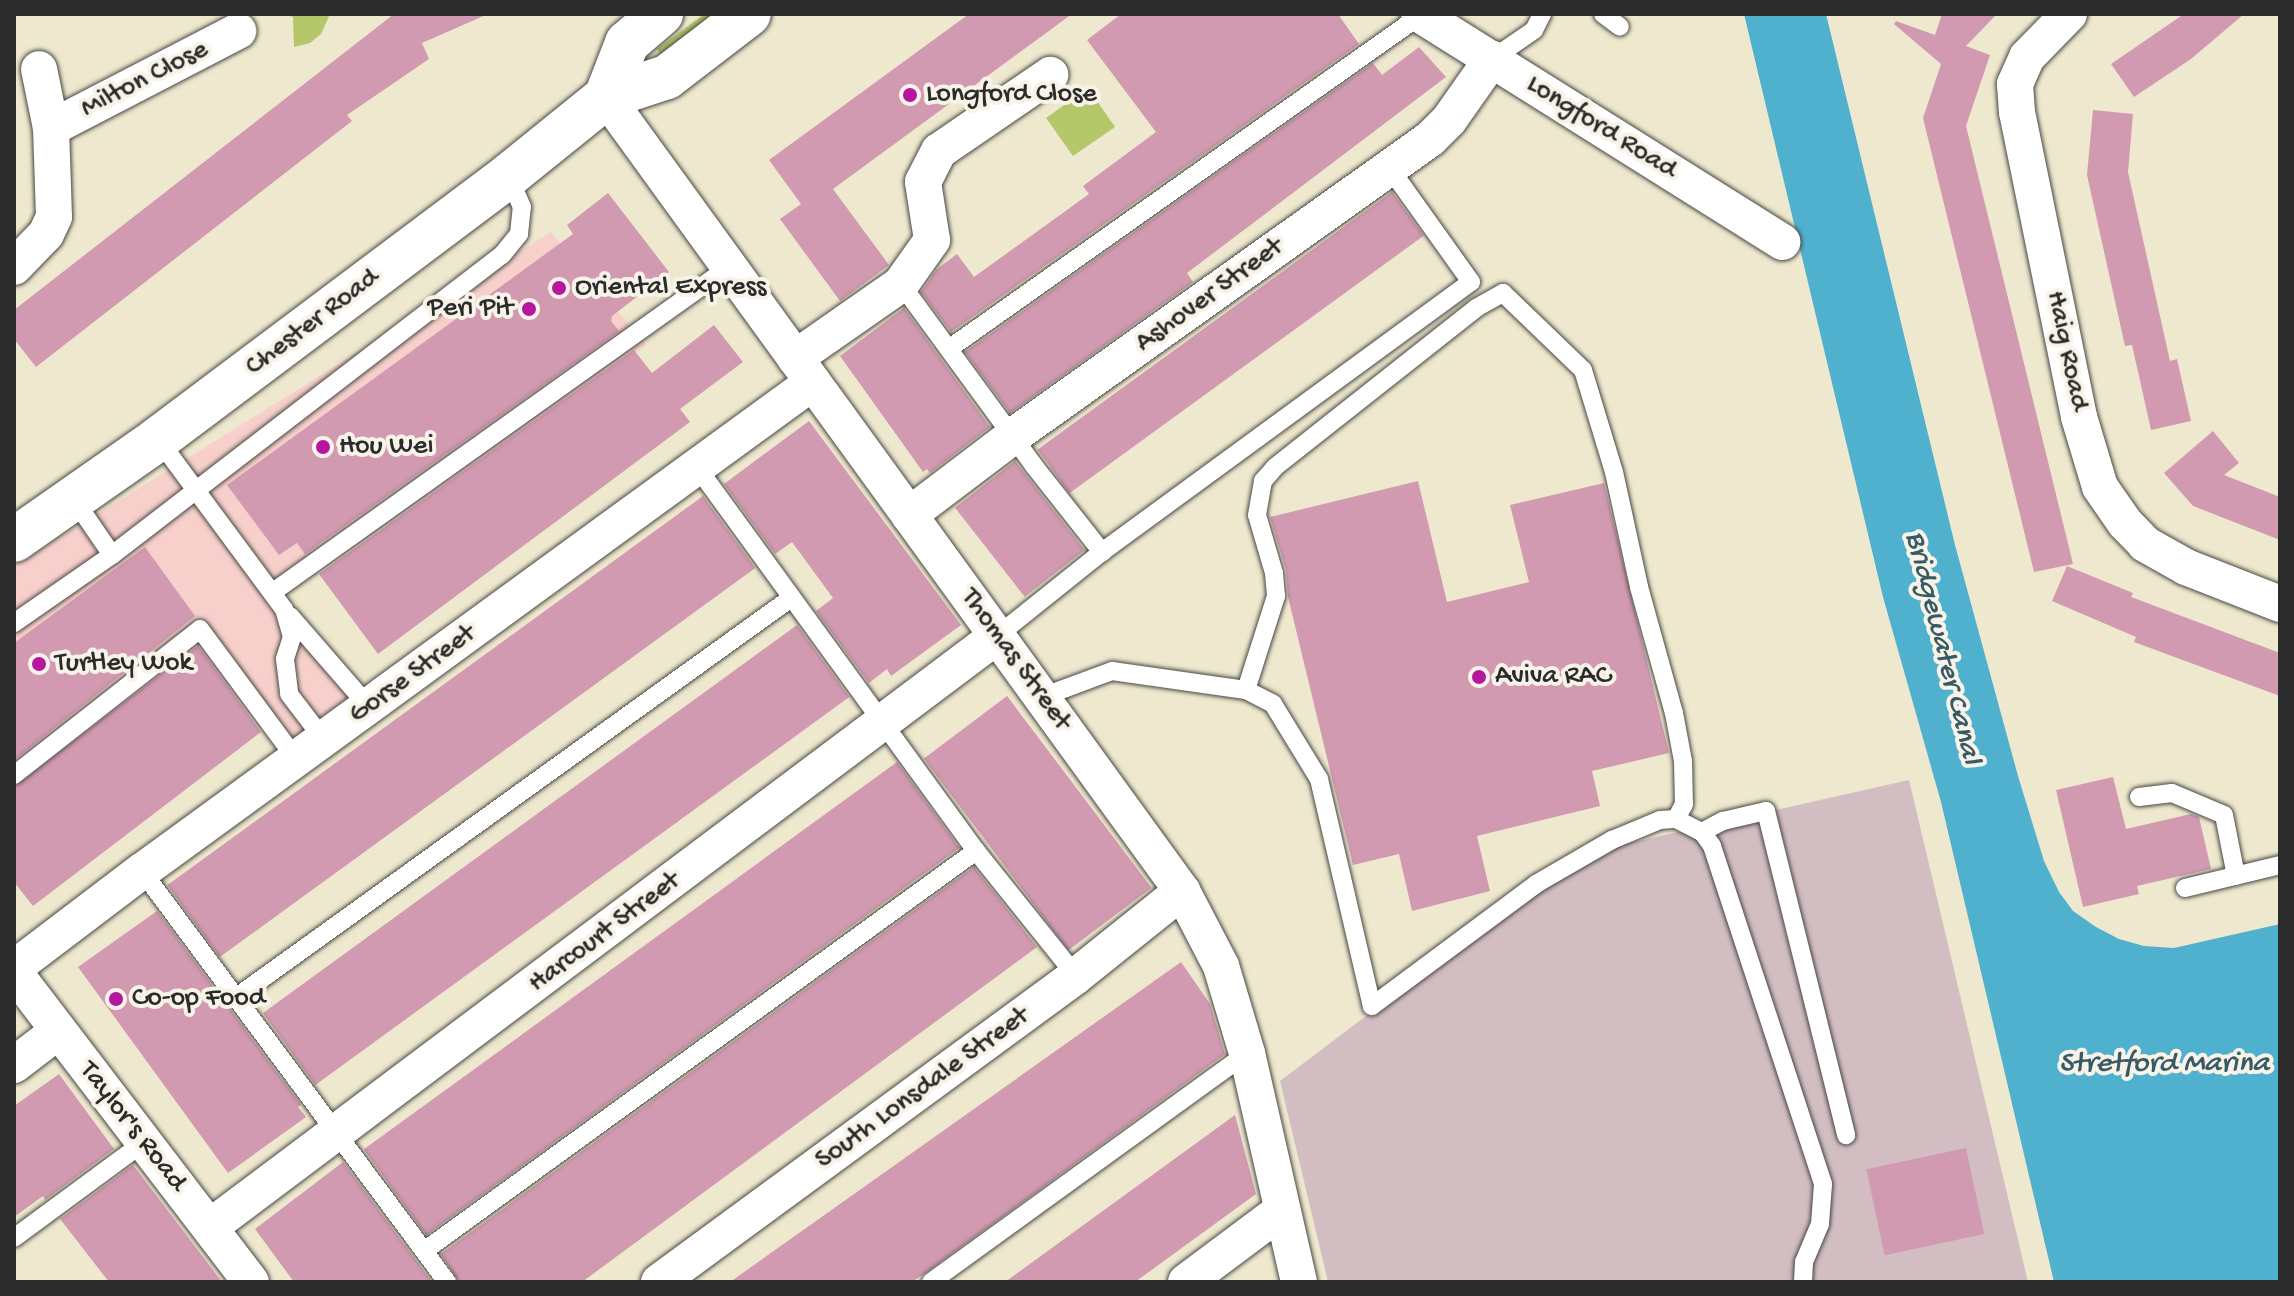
<!DOCTYPE html>
<html>
<head>
<meta charset="utf-8">
<style>
  body { margin:0 }
  #map { position:relative; width:2294px; height:1296px; overflow:hidden; background:#eee8ce; font-family:"Gochi Hand",sans-serif }
  div>[style] { position:absolute }
  [style*='--x'] { left:calc(var(--x)*1px); top:calc(var(--y)*1px); width:calc(var(--w)*1px); rotate:calc(var(--a)*1deg) }
  .built>* { inset:0; background:#f7d0cb }
  .industrial>* { inset:0; background:#d2bec2 }
  .green>* { inset:0; background:#b4c76a }
  .water>* { inset:0; background:#50b1cf }
  .building>* { inset:0; background:#d29ab1; transform-origin:0 0 }
  .roads { filter:drop-shadow(0 0 2px #484743) drop-shadow(0 0 2px #484743) }
  .service>* { height:18px; margin:-9px; padding:0 9px; transform-origin:9px; border-radius:9px; background:#fff }
  .minor>* { height:36px; margin:-18px; padding:0 18px; transform-origin:18px; border-radius:18px; background:#fff }
  .trunk>* { height:44px; margin:-22px; padding:0 22px; transform-origin:22px; border-radius:22px; background:#fff }
  .dots>* { width:22px; height:22px; translate:-50% -50%; box-sizing:border-box; border:4px solid #f7f3e8; border-radius:50% }
  span { translate:-50% -50%; white-space:nowrap; text-align:center; line-height:1.15; -webkit-text-stroke:8px #f7f3e8; paint-order:stroke }
  .street-label { font-size:28px; color:#2b2b2b }
  .poi-label { font-size:28px; color:#2b2b2b }
  .left { translate:0 -50%; text-align:left }
  .right { translate:-100% -50%; text-align:right }
  .water-label { font-size:30px; color:#385a64; font-style:italic }
  .frame { position:absolute; inset:0; border:16px solid #2b2b2b; pointer-events:none }
</style>
</head>
<body>
<div id="map">
  <div class="built">
    <i style="clip-path:polygon(551px 232px,646px 345px,282px 597px,369px 707px,297px 760px,194px 659px,14px 784px,14px 566px)"></i>
  </div>
  <div class="industrial">
    <i style="clip-path:polygon(1909px 780px,2028px 1282px,1328px 1282px,1280px 1081px,1559px 870px,1612px 847px)"></i>
  </div>
  <div class="green">
    <i style="clip-path:polygon(285px 14px,330px 14px,321px 34px,310px 43px,294px 47px,293px 17px)"></i>
    <i style="clip-path:polygon(704px 14px,722px 14px,663px 59px,657px 49px)"></i>
    <i style="clip-path:polygon(1081px 93px,1088px 103px,1095px 98px,1115px 127px,1073px 156px,1046px 118px)"></i>
  </div>
  <div class="water">
    <i style="clip-path:polygon(1744px 14px,1826px 14px,1955px 545px,2018px 776px,2044px 861px,2059px 892px,2073px 911px,2096px 927px,2119px 939px,2144px 946px,2174px 948px,2280px 924px,2280px 1282px,2054px 1282px,1941px 802px,1883px 597px)"></i>
  </div>
  <div class="building">
    <i style="clip-path:polygon(394px 14px,488px 14px,422px 43px,429px 59px,347px 115px,352px 121px,36px 367px,14px 339px,14px 310px)"></i>
    <i style="clip-path:polygon(969px 14px,1072px 14px,833px 189px,889px 265px,840px 301px,780px 219px,801px 204px,769px 160px)"></i>
    <i style="clip-path:polygon(1121px 14px,1338px 14px,1359px 44px,951px 332px,921px 292px,937px 269px,957px 254px,974px 277px,1089px 194px,1083px 186px,1156px 132px,1087px 40px)"></i>
    <i style="clip-path:polygon(1942px 14px,1997px 14px,1966px 46px,1990px 55px,1966px 126px,2073px 564px,2034px 572px,1923px 118px,1941px 64px,1894px 24px,1896px 21px,1935px 35px)"></i>
    <i style="clip-path:polygon(2184px 14px,2244px 14px,2191px 59px,2134px 97px,2111px 64px)"></i>
    <i style="clip-path:polygon(1419px 47px,1446px 77px,1187px 273px,1193px 282px,1010px 413px,965px 352px,1373px 63px,1382px 75px)"></i>
    <i style="clip-path:polygon(2093px 110px,2133px 114px,2128px 172px,2170px 361px,2177px 359px,2191px 421px,2151px 430px,2132px 345px,2125px 346px,2087px 175px)"></i>
    <i style="left:1392px;top:192px;width:54px;height:438px;rotate:54deg"></i>
    <i style="clip-path:polygon(608px 193px,669px 272px,612px 316px,611px 321px,619px 331px,305px 554px,297px 543px,279px 555px,227px 485px,573px 234px,567px 225px)"></i>
    <i style="clip-path:polygon(904px 308px,990px 427px,930px 473px,927px 469px,923px 472px,840px 356px)"></i>
    <i style="clip-path:polygon(714px 325px,743px 362px,680px 409px,690px 422px,378px 654px,319px 574px,634px 350px,652px 373px)"></i>
    <i style="clip-path:polygon(809px 421px,961px 625px,891px 676px,887px 669px,869px 683px,816px 611px,833px 598px,792px 542px,775px 554px,724px 484px)"></i>
    <i style="clip-path:polygon(2213px 431px,2239px 463px,2224px 475px,2280px 497px,2280px 540px,2193px 506px,2164px 473px)"></i>
    <i style="left:1015px;top:461px;width:113px;height:76px;rotate:52deg"></i>
    <i style="clip-path:polygon(1418px 481px,1447px 602px,1529px 582px,1510px 505px,1604px 483px,1669px 753px,1592px 771px,1600px 806px,1477px 836px,1490px 891px,1412px 911px,1399px 854px,1353px 865px,1288px 597px,1286px 570px,1270px 517px)"></i>
    <i style="left:703px;top:496px;width:89px;height:662px;rotate:54deg"></i>
    <i style="clip-path:polygon(145px 547px,195px 616px,14px 760px,14px 643px)"></i>
    <i style="clip-path:polygon(2067px 566px,2133px 593px,2131px 597px,2280px 653px,2280px 696px,2134px 642px,2136px 637px,2052px 601px)"></i>
    <i style="left:797px;top:625px;width:89px;height:660px;rotate:54deg"></i>
    <i style="clip-path:polygon(198px 646px,261px 732px,33px 906px,14px 882px,14px 787px)"></i>
    <i style="left:1007px;top:696px;width:240px;height:104px;rotate:53deg"></i>
    <i style="left:897px;top:762px;width:106px;height:659px;rotate:54deg"></i>
    <i style="clip-path:polygon(2113px 777px,2126px 829px,2191px 814px,2199px 817px,2211px 869px,2137px 886px,2139px 894px,2083px 907px,2056px 790px)"></i>
    <i style="clip-path:polygon(974px 867px,1037px 947px,582px 1282px,459px 1282px,441px 1254px)"></i>
    <i style="clip-path:polygon(157px 911px,301px 1105px,298px 1107px,306px 1117px,228px 1173px,78px 967px)"></i>
    <i style="clip-path:polygon(1181px 962px,1210px 1004px,1225px 1054px,921px 1276px,912px 1282px,730px 1282px)"></i>
    <i style="clip-path:polygon(59px 1074px,114px 1149px,45px 1200px,43px 1196px,14px 1217px,14px 1106px)"></i>
    <i style="clip-path:polygon(1235px 1115px,1256px 1194px,1135px 1282px,1005px 1282px)"></i>
    <i style="left:1966px;top:1148px;width:88px;height:102px;rotate:78deg"></i>
    <i style="clip-path:polygon(343px 1162px,432px 1282px,294px 1282px,255px 1229px)"></i>
    <i style="clip-path:polygon(133px 1165px,222px 1282px,109px 1282px,60px 1219px)"></i>
  </div>
  <div class="roads">
    <div class="service">
      <i style="--x:1603;--y:14;--w:21;--a:37"></i>
      <i style="--x:1492;--y:59;--w:51;--a:-34.6"></i>
      <i style="--x:1534;--y:30;--w:18;--a:-63"></i>
      <i style="--x:901;--y:284;--w:225;--a:53.8"></i>
      <i style="--x:1034;--y:466;--w:110;--a:51.7"></i>
      <i style="--x:950;--y:348;--w:577;--a:-35.26"></i>
      <i style="--x:158;--y:439;--w:212;--a:53.5"></i>
      <i style="--x:284;--y:609;--w:29;--a:74"></i>
      <i style="--x:292;--y:637;--w:23;--a:108"></i>
      <i style="--x:285;--y:659;--w:35;--a:83"></i>
      <i style="--x:289;--y:694;--w:58;--a:52.7"></i>
      <i style="--x:697;--y:467;--w:475;--a:54"></i>
      <i style="--x:976;--y:851;--w:160;--a:51.3"></i>
      <i style="--x:73;--y:498;--w:69;--a:55.6"></i>
      <i style="--x:273;--y:592;--w:560;--a:-35.48"></i>
      <i style="--x:290;--y:616;--w:121;--a:49"></i>
      <i style="--x:14;--y:623;--w:119;--a:-34.8"></i>
      <i style="--x:112;--y:555;--w:492;--a:-37.6"></i>
      <i style="--x:502;--y:255;--w:27;--a:-51"></i>
      <i style="--x:519;--y:234;--w:27;--a:-84"></i>
      <i style="--x:522;--y:207;--w:34;--a:-114"></i>
      <i style="--x:997;--y:636;--w:134;--a:-38.7"></i>
      <i style="--x:1102;--y:552;--w:457;--a:-36.2"></i>
      <i style="--x:1471;--y:282;--w:141;--a:-125.5"></i>
      <i style="--x:1246;--y:690;--w:99;--a:-72.3"></i>
      <i style="--x:1276;--y:596;--w:23;--a:-95"></i>
      <i style="--x:1274;--y:573;--w:60;--a:-106.3"></i>
      <i style="--x:1257;--y:515;--w:35;--a:-80"></i>
      <i style="--x:1263;--y:481;--w:18;--a:-49"></i>
      <i style="--x:1275;--y:467;--w:256;--a:-38.3"></i>
      <i style="--x:1476;--y:308;--w:31;--a:-29"></i>
      <i style="--x:1503;--y:293;--w:111;--a:43.9"></i>
      <i style="--x:1583;--y:370;--w:107;--a:73.1"></i>
      <i style="--x:1614;--y:472;--w:118;--a:77.7"></i>
      <i style="--x:1639;--y:587;--w:131;--a:74.5"></i>
      <i style="--x:1674;--y:713;--w:49;--a:79.4"></i>
      <i style="--x:1683;--y:761;--w:43;--a:88.7"></i>
      <i style="--x:1684;--y:804;--w:17;--a:118"></i>
      <i style="--x:1042;--y:697;--w:75;--a:-20.4"></i>
      <i style="--x:1112;--y:671;--w:135;--a:8.1"></i>
      <i style="--x:1246;--y:690;--w:30;--a:27"></i>
      <i style="--x:1273;--y:704;--w:88;--a:58.5"></i>
      <i style="--x:1319;--y:779;--w:233;--a:76.9"></i>
      <i style="--x:1372;--y:1006;--w:204;--a:-36.6"></i>
      <i style="--x:1536;--y:884;--w:88;--a:-30.1"></i>
      <i style="--x:1612;--y:840;--w:52;--a:-22.6"></i>
      <i style="--x:1660;--y:820;--w:16;--a:-4"></i>
      <i style="--x:1676;--y:819;--w:29;--a:27"></i>
      <i style="--x:1702;--y:832;--w:17;--a:54"></i>
      <i style="--x:1712;--y:846;--w:356;--a:71.8"></i>
      <i style="--x:1823;--y:1184;--w:40;--a:94.3"></i>
      <i style="--x:1820;--y:1224;--w:41;--a:112.8"></i>
      <i style="--x:1804;--y:1262;--w:20;--a:93"></i>
      <i style="--x:14;--y:775;--w:236;--a:-38.1"></i>
      <i style="--x:200;--y:629;--w:163;--a:53.5"></i>
      <i style="--x:2139;--y:797;--w:33;--a:-7"></i>
      <i style="--x:2172;--y:793;--w:56;--a:22.9"></i>
      <i style="--x:2224;--y:815;--w:62;--a:78.9"></i>
      <i style="--x:1702;--y:832;--w:24;--a:-28"></i>
      <i style="--x:1723;--y:821;--w:44;--a:-13.1"></i>
      <i style="--x:1766;--y:811;--w:334;--a:76.1"></i>
      <i style="--x:142;--y:871;--w:512;--a:53.42"></i>
      <i style="--x:2185;--y:888;--w:98;--a:-13.6"></i>
      <i style="--x:238;--y:996;--w:681;--a:-35.74"></i>
      <i style="--x:14;--y:1238;--w:162;--a:-36.4"></i>
      <i style="--x:424;--y:1251;--w:682;--a:-35.93"></i>
      <i style="--x:931;--y:1282;--w:390;--a:-35.9"></i>
    </div>
    <div class="minor">
      <i style="--x:1419;--y:14;--w:429;--a:32.1"></i>
      <i style="--x:2069;--y:14;--w:60;--a:134.3"></i>
      <i style="--x:2027;--y:57;--w:30;--a:114"></i>
      <i style="--x:2015;--y:84;--w:28;--a:86"></i>
      <i style="--x:2017;--y:112;--w:311;--a:78.5"></i>
      <i style="--x:2079;--y:417;--w:73;--a:73.3"></i>
      <i style="--x:2100;--y:487;--w:44;--a:55.2"></i>
      <i style="--x:2125;--y:523;--w:29;--a:46"></i>
      <i style="--x:2145;--y:544;--w:47;--a:29.3"></i>
      <i style="--x:2186;--y:567;--w:101;--a:21.5"></i>
      <i style="--x:606;--y:97;--w:981;--a:54.04"></i>
      <i style="--x:1182;--y:891;--w:85;--a:62.5"></i>
      <i style="--x:1221;--y:966;--w:91;--a:73.4"></i>
      <i style="--x:1247;--y:1053;--w:235;--a:77.2"></i>
      <i style="--x:51;--y:128;--w:211;--a:-27.4"></i>
      <i style="--x:14;--y:267;--w:46;--a:-45.9"></i>
      <i style="--x:46;--y:234;--w:19;--a:-65"></i>
      <i style="--x:54;--y:217;--w:89;--a:-91.9"></i>
      <i style="--x:51;--y:128;--w:60;--a:-101.5"></i>
      <i style="--x:795;--y:358;--w:129;--a:-34.9"></i>
      <i style="--x:901;--y:284;--w:54;--a:-54.8"></i>
      <i style="--x:932;--y:240;--w:59;--a:-98.8"></i>
      <i style="--x:923;--y:182;--w:35;--a:-63"></i>
      <i style="--x:939;--y:151;--w:135;--a:-34.4"></i>
      <i style="--x:909;--y:515;--w:131;--a:-37.2"></i>
      <i style="--x:1013;--y:436;--w:512;--a:-35.46"></i>
      <i style="--x:1430;--y:139;--w:27;--a:-45"></i>
      <i style="--x:1449;--y:120;--w:75;--a:-54.8"></i>
      <i style="--x:14;--y:968;--w:161;--a:-37.2"></i>
      <i style="--x:142;--y:871;--w:830;--a:-36.08"></i>
      <i style="--x:14;--y:972;--w:390;--a:52.6"></i>
      <i style="--x:14;--y:1065;--w:54;--a:-37.5"></i>
      <i style="--x:210;--y:1227;--w:984;--a:-36.9"></i>
      <i style="--x:659;--y:1282;--w:517;--a:-36.27"></i>
      <i style="--x:1076;--y:976;--w:136;--a:-38.7"></i>
      <i style="--x:1186;--y:1282;--w:119;--a:-36.8"></i>
    </div>
    <div class="trunk">
      <i style="--x:606;--y:97;--w:58;--a:-68.7"></i>
      <i style="--x:627;--y:43;--w:45;--a:-40.5"></i>
      <i style="--x:14;--y:540;--w:176;--a:-35"></i>
      <i style="--x:158;--y:439;--w:438;--a:-36.9"></i>
      <i style="--x:508;--y:176;--w:126;--a:-38.9"></i>
      <i style="--x:606;--y:97;--w:64;--a:-18.2"></i>
      <i style="--x:667;--y:77;--w:103;--a:-37.5"></i>
    </div>
  </div>
  <div class="dots">
    <i style="left:910px;top:95px;background:#b5179e"></i>
    <i style="left:559px;top:288px;background:#b5179e"></i>
    <i style="left:529px;top:309px;background:#b5179e"></i>
    <i style="left:323px;top:447px;background:#b5179e"></i>
    <i style="left:39px;top:664px;background:#b5179e"></i>
    <i style="left:1479px;top:677px;background:#b5179e"></i>
    <i style="left:116px;top:999px;background:#b5179e"></i>
  </div>
  <div class="street-label">
    <span style="left:145px;top:80px;rotate:-27deg">Milton Close</span>
    <span style="left:1601px;top:128px;rotate:32deg">Longford Road</span>
    <span style="left:1210px;top:296px;rotate:-36deg">Ashover Street</span>
    <span style="left:313px;top:323px;rotate:-37deg">Chester Road</span>
    <span style="left:2066px;top:351px;rotate:78deg">Haig Road</span>
    <span style="left:1015px;top:660px;rotate:54deg">Thomas Street</span>
    <span style="left:413px;top:675px;rotate:-36deg">Gorse Street</span>
    <span style="left:605px;top:933px;rotate:-37deg">Harcourt Street</span>
    <span style="left:923px;top:1089px;rotate:-36deg">South Lonsdale Street</span>
    <span style="left:132px;top:1127px;rotate:52deg">Taylor's Road</span>
  </div>
  <div class="poi-label">
    <span class="left" style="left:926px;top:95px">Longford Close</span>
    <span class="left" style="left:575px;top:288px">Oriental Express</span>
    <span class="right" style="left:513px;top:309px">Peri Pit</span>
    <span class="left" style="left:339px;top:447px">Hou Wei</span>
    <span class="left" style="left:55px;top:664px">Turtley Wok</span>
    <span class="left" style="left:1495px;top:677px">Aviva RAC</span>
    <span class="left" style="left:132px;top:999px">Co-op Food</span>
  </div>
  <div class="water-label">
    <span style="left:1941px;top:648px;rotate:76deg">Bridgewater Canal</span>
    <span style="left:2164px;top:1065px">Stretford Marina</span>
  </div>
  <div class="frame"></div>
</div>
</body>
</html>
